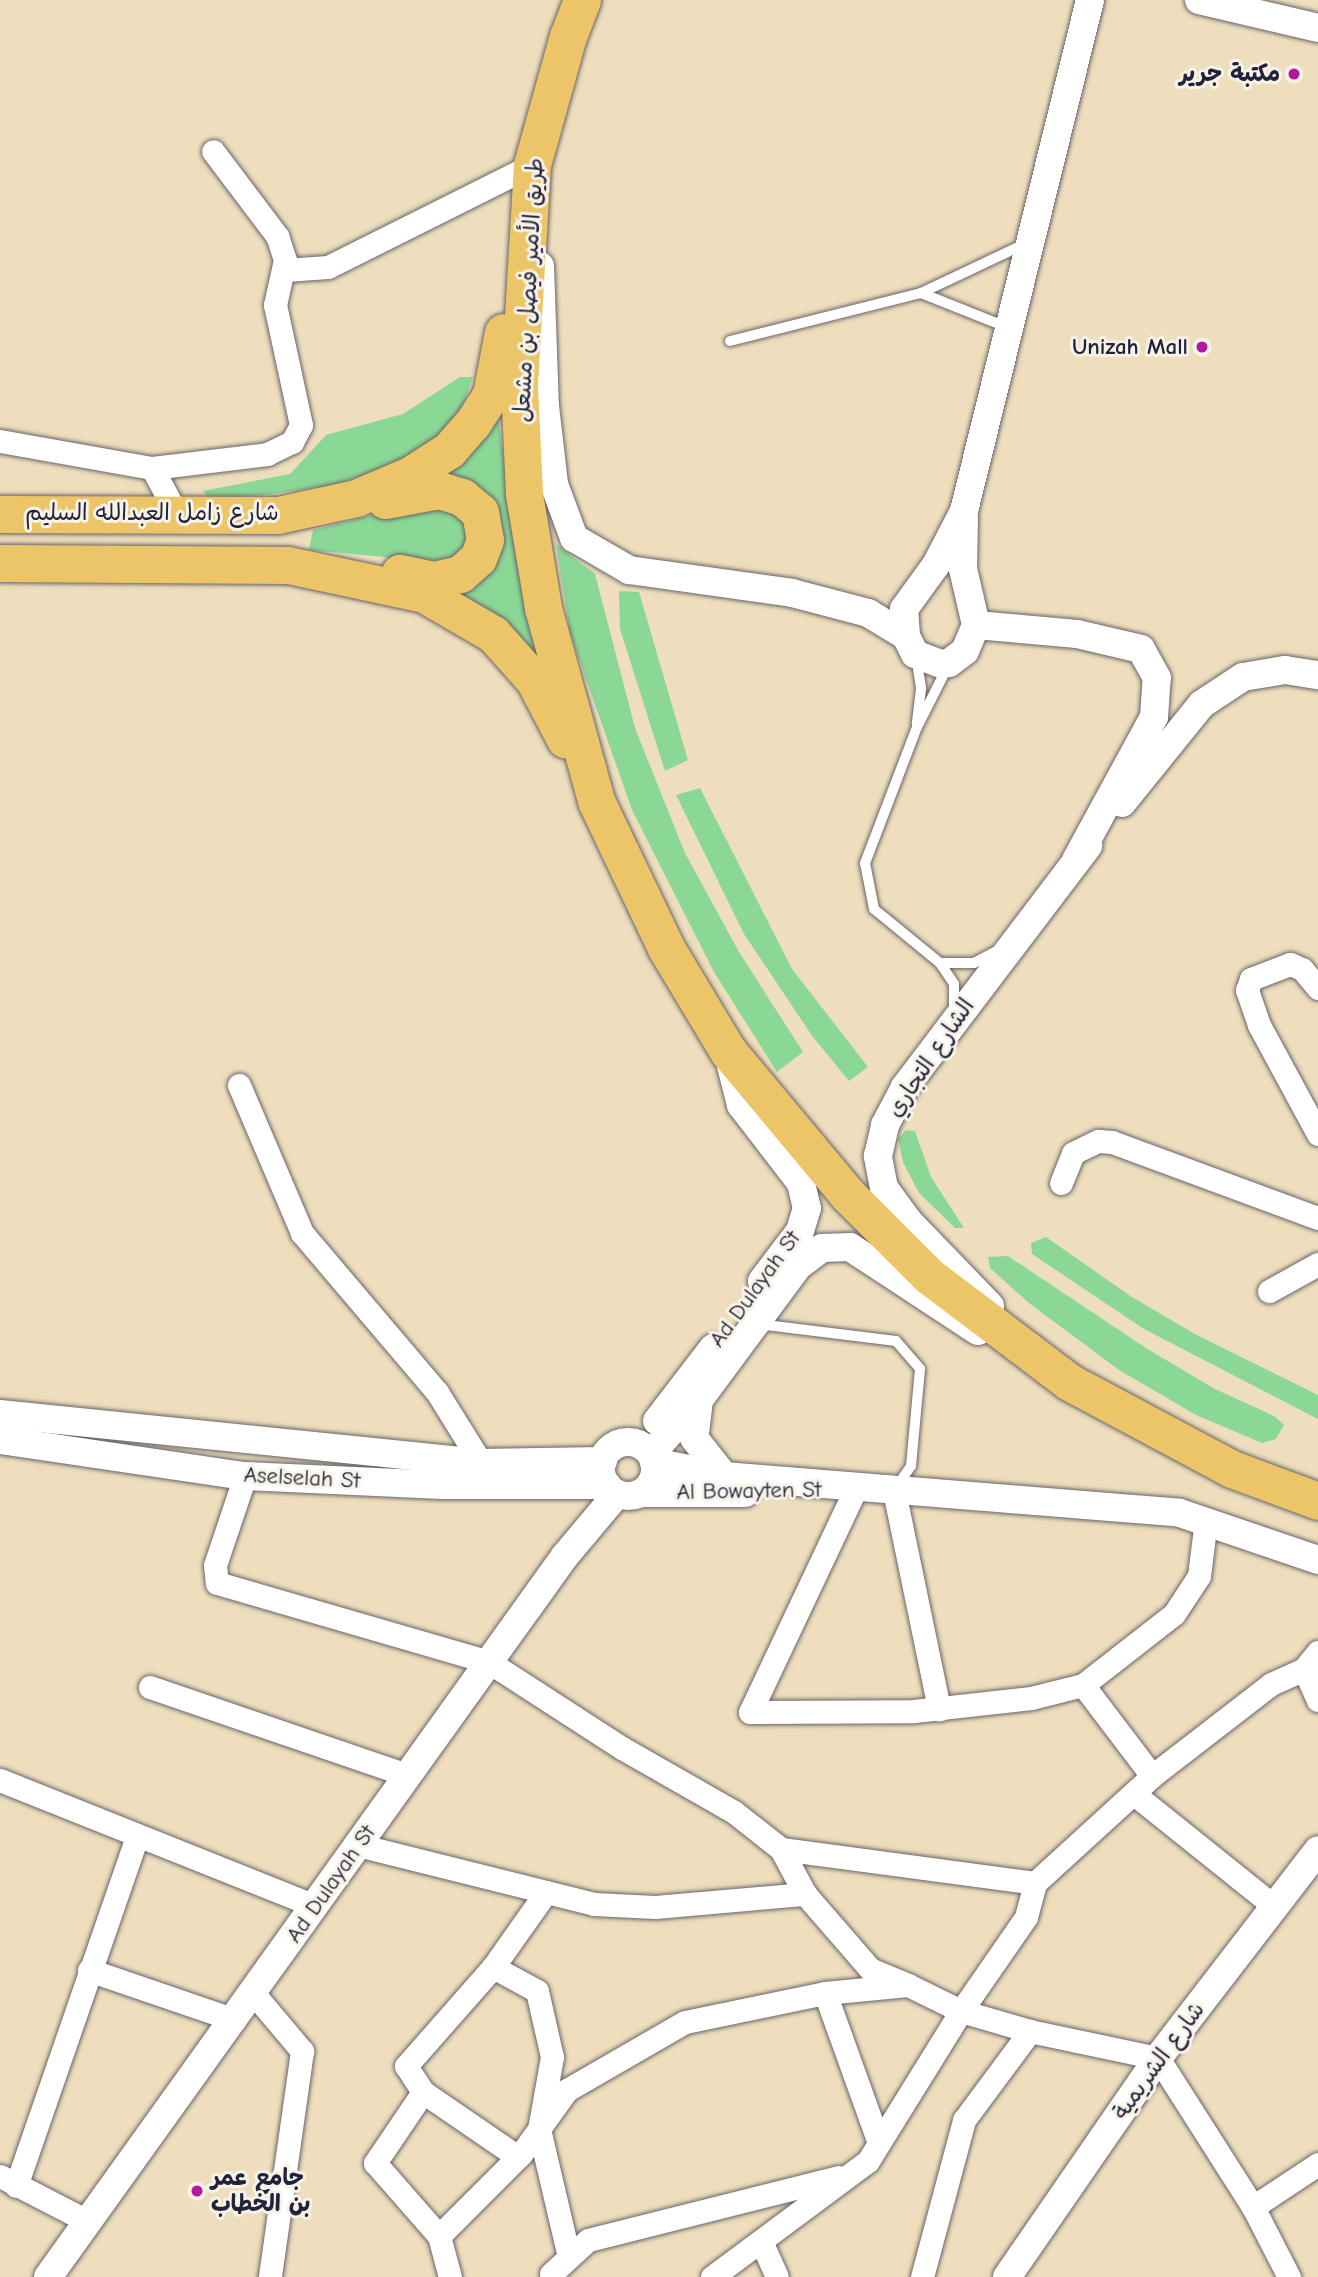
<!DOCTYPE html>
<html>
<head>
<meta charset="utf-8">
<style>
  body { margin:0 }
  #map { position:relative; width:1318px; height:2277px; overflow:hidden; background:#eedebd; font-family:"Comic Neue","Playpen Sans Arabic",sans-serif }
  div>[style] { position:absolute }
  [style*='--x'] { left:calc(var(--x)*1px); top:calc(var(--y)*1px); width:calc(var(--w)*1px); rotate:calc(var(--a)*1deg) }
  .green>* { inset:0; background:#8bd896 }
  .roads { filter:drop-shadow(0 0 2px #696468) drop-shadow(0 0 2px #696468) }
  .service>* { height:10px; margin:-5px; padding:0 5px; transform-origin:5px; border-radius:5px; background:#fff }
  .minor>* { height:23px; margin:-11.5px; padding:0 11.5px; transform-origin:11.5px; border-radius:11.5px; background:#fff }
  .tertiary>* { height:28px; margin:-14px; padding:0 14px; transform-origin:14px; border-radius:14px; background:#fff }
  .tertiary>.ring { margin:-14px; padding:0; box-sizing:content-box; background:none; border:28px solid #fff; border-radius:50% }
  .trunk>* { height:37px; margin:-18.5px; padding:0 18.5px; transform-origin:18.5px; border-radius:18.5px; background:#edc569 }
  .dots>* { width:19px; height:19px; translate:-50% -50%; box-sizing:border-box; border:4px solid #f7f3e8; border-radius:50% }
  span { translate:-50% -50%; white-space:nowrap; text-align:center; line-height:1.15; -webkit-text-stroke:6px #f7f3e8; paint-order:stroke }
  .poi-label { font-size:23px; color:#22223b; font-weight:700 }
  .right { translate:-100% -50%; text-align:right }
  .left { translate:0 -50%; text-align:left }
  .street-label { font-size:23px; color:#22223b }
</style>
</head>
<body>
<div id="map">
  <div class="green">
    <i style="clip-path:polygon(460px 377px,473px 377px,459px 416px,428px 446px,376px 473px,328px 486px,271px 494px,211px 500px,203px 491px,290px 474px,326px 435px,403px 414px)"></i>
    <i style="clip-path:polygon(497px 409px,519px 571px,539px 664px,448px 588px,499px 539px,427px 482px)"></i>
    <i style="clip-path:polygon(451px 505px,468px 526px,467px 552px,423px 568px,385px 557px,309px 550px,313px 530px,404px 507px)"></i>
    <i style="clip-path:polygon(556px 544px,595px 574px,635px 728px,685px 853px,739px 952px,803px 1052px,777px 1072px,714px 972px,632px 810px,570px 633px)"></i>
    <i style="clip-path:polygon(619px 591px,639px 592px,688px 760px,665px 771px,620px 629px)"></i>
    <i style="clip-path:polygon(700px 788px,792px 969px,868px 1067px,849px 1081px,813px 1037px,744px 934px,676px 795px)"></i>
    <i style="clip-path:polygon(906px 1130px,915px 1131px,931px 1177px,964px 1228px,955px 1228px,919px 1193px,903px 1162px,898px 1139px)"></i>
    <i style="clip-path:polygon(1046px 1237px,1132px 1297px,1195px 1334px,1318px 1395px,1318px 1419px,1144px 1329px,1032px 1254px,1031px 1243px)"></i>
    <i style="clip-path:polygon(1008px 1256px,1149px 1350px,1215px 1389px,1274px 1416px,1284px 1425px,1276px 1439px,1262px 1443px,1196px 1415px,1119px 1370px,1029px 1303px,990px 1268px,988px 1257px)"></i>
  </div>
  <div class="roads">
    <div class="service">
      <i style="--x:921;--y:293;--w:95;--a:21.7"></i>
      <i style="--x:730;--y:341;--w:197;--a:-14.1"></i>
      <i style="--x:921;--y:293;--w:117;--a:-25.3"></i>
      <i style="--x:916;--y:656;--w:33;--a:81"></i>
      <i style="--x:921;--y:689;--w:35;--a:97"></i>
      <i style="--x:948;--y:666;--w:68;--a:116.9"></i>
      <i style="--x:917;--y:727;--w:146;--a:110.9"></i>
      <i style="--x:865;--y:863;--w:47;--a:78.9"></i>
      <i style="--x:874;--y:909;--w:85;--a:39.3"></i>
      <i style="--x:940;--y:963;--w:25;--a:56"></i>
      <i style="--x:954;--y:984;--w:28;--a:90"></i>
      <i style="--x:940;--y:963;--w:34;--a:0"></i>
      <i style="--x:974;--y:963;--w:27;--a:-28"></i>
      <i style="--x:762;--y:1329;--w:6;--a:-45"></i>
      <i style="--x:766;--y:1325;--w:131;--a:7"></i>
      <i style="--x:896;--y:1341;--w:37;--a:49"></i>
      <i style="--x:920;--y:1369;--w:97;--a:95.3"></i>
      <i style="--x:911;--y:1466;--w:24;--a:125"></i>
    </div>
    <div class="minor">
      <i style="--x:285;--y:270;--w:43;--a:-4"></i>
      <i style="--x:328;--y:267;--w:228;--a:-26.6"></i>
      <i style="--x:0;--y:441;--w:154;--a:10.1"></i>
      <i style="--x:152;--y:468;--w:55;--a:61.6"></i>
      <i style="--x:152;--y:468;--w:116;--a:-6.9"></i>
      <i style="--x:267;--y:454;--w:28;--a:-26"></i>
      <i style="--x:292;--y:442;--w:19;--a:-62"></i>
      <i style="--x:301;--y:425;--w:123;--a:-102.2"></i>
      <i style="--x:275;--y:305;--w:46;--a:-77.5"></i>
      <i style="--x:285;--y:260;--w:25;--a:-108"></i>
      <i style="--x:277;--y:236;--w:106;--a:-127"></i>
      <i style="--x:1318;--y:988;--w:25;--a:-130"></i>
      <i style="--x:1302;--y:969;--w:13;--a:-157"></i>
      <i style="--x:1290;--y:964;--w:42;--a:159"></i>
      <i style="--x:1251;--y:979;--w:12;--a:110"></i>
      <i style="--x:1247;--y:990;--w:37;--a:71"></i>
      <i style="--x:1259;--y:1025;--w:124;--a:61.6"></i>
      <i style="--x:239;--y:1085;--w:161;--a:66.9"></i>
      <i style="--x:302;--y:1233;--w:209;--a:49.7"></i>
      <i style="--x:437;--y:1392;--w:84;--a:58.2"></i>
      <i style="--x:1061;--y:1183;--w:32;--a:-68"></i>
      <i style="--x:1073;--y:1153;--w:28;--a:-26"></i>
      <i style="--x:1098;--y:1141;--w:14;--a:4"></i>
      <i style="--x:1112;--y:1142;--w:220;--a:20.3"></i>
      <i style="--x:1269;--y:1291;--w:56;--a:-28.9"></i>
      <i style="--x:245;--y:1476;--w:94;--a:108.6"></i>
      <i style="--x:215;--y:1565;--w:18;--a:84"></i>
      <i style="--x:217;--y:1583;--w:283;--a:16.2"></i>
      <i style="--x:489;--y:1662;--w:158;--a:32.9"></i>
      <i style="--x:622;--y:1748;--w:129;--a:29.7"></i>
      <i style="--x:734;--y:1812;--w:60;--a:38.2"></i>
      <i style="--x:781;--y:1849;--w:51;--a:61.9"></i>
      <i style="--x:805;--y:1894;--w:99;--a:49.1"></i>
      <i style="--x:870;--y:1969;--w:41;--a:22.8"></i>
      <i style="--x:856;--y:1488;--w:248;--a:115.3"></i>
      <i style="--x:750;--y:1712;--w:164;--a:-0.3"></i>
      <i style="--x:914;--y:1711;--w:118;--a:-6.3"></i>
      <i style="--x:1031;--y:1698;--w:54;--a:-14"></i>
      <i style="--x:1083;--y:1685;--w:115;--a:-38"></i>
      <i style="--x:1174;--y:1614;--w:45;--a:-56.7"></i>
      <i style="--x:1199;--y:1576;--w:56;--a:-82.9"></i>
      <i style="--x:894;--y:1491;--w:223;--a:78.3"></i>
      <i style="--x:1304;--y:1669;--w:34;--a:66"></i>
      <i style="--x:1083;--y:1685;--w:114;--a:52.8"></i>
      <i style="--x:150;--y:1687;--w:272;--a:18.9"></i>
      <i style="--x:0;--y:1780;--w:339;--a:21.8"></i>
      <i style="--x:1134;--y:1794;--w:181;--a:38.7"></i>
      <i style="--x:358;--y:1845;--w:243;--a:14"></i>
      <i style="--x:594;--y:1904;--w:61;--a:2.8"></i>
      <i style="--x:655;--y:1907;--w:151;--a:-5"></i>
      <i style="--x:781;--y:1849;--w:256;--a:7.6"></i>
      <i style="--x:546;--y:1892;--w:92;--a:125.2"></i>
      <i style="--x:493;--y:1967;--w:50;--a:28.6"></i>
      <i style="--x:537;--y:1991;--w:68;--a:77.2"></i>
      <i style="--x:552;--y:2057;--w:73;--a:100.2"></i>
      <i style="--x:539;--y:2129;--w:131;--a:76.8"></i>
      <i style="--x:89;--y:1970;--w:154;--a:18.9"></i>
      <i style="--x:825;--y:1993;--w:159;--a:70.2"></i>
      <i style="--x:254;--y:1994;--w:75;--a:49.9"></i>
      <i style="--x:302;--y:2051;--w:228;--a:98.1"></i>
      <i style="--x:423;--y:2092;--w:31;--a:-123"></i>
      <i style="--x:406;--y:2066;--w:132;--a:-48.7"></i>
      <i style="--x:0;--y:2176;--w:98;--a:27.3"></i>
      <i style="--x:16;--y:2186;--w:370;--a:-70.9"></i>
      <i style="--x:1253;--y:2207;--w:78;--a:-33.5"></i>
      <i style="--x:439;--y:2236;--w:116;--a:-45"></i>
      <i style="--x:521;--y:2154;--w:79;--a:-54.3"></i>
      <i style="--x:567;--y:2090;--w:136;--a:-30"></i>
      <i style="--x:685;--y:2022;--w:143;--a:-11.7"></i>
      <i style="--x:825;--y:1993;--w:83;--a:-5.5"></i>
      <i style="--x:908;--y:1985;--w:59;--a:26.1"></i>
      <i style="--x:961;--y:2011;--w:72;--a:16.2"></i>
      <i style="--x:761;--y:2241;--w:39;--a:66"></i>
      <i style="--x:551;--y:2274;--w:50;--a:-42.6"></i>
      <i style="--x:588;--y:2240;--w:258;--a:-14.1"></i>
      <i style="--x:450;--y:2277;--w:42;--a:-105"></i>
      <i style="--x:439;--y:2236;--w:97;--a:-131.2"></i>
      <i style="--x:375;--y:2163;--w:86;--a:-55.9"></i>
      <i style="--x:423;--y:2092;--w:115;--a:34.4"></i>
      <i style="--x:712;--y:2277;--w:194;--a:-36.6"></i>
      <i style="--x:868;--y:2161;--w:176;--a:-58.2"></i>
      <i style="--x:961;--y:2011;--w:114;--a:-55.3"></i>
      <i style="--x:1026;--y:1917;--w:35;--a:-75"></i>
      <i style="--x:1035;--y:1883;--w:159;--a:-42.4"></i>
      <i style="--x:1152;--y:1776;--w:150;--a:-37.7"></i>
      <i style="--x:1271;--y:1684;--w:36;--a:-24"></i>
      <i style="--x:1304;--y:1669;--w:22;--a:-51"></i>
      <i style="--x:922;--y:2277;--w:163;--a:-75"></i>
      <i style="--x:964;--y:2120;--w:111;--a:-53.4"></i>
      <i style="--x:1030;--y:2031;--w:131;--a:11.9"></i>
      <i style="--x:1158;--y:2058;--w:177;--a:57.5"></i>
      <i style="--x:1253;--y:2207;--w:79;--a:62.8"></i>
    </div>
    <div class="tertiary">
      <i style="--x:1199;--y:0;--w:122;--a:13.2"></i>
      <i style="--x:540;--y:266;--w:140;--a:88"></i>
      <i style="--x:545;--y:406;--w:79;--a:83.4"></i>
      <i style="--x:554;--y:484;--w:58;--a:69.7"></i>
      <i style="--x:574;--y:538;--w:64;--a:30.2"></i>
      <i style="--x:629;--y:570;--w:165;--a:8"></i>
      <i style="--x:792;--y:593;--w:79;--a:14.7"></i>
      <i style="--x:868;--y:613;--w:44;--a:31.2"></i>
      <i style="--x:964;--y:518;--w:51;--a:91.1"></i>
      <i style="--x:963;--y:569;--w:57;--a:76.9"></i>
      <i style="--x:1122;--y:803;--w:127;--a:-51.1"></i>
      <i style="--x:1202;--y:704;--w:49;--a:-33.4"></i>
      <i style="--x:1243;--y:677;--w:43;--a:-9.5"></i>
      <i style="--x:1285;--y:670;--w:33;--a:9"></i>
      <i style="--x:1076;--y:860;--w:163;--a:-61.4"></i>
      <i style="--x:1154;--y:717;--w:39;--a:-86"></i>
      <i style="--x:1157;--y:678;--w:33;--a:-119"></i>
      <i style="--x:1141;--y:649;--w:66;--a:-166.8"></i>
      <i style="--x:1077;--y:634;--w:101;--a:-174.9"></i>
      <i style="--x:976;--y:625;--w:28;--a:113"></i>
      <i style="--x:965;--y:651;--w:20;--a:143"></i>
      <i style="--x:949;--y:663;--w:8;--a:173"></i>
      <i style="--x:941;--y:664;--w:28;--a:-159"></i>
      <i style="--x:915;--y:654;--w:20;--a:-117"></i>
      <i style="--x:906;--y:636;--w:27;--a:-94"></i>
      <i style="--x:904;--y:609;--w:54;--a:-54"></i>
      <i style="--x:936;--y:565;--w:61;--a:-62.6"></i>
      <i style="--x:964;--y:511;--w:526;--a:-76.15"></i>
      <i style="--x:728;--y:1054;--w:53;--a:75.7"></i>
      <i style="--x:741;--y:1105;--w:98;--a:52.4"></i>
      <i style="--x:801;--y:1183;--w:26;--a:77"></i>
      <i style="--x:807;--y:1208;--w:24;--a:107"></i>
      <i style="--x:800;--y:1231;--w:63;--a:127.2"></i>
      <i style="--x:990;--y:1306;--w:117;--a:-134"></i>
      <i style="--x:909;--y:1222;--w:42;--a:-126.3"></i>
      <i style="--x:884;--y:1188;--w:33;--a:-101"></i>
      <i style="--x:878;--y:1156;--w:32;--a:-77"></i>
      <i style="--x:885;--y:1125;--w:43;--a:-62.2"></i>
      <i style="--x:905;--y:1087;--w:303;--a:-52.8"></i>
      <i style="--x:699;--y:1400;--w:38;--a:97"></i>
      <i style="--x:694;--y:1438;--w:48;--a:51.7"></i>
      <i style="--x:0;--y:1414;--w:483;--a:5.8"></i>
      <i style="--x:481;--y:1463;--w:122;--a:-0.9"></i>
      <i style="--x:657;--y:1421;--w:92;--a:-52.5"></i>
      <i style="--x:0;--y:1440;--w:248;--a:8.4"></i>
      <i style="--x:245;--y:1476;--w:197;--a:2.6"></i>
      <i style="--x:442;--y:1485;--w:165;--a:0"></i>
      <i class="ring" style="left:601px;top:1442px;width:26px;height:26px"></i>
      <i style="--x:651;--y:1454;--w:72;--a:-48.4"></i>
      <i style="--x:699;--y:1400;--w:167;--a:-53.5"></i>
      <i style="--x:798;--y:1266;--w:30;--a:-37"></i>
      <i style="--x:822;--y:1248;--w:28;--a:-2"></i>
      <i style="--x:850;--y:1247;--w:153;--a:33.3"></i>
      <i style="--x:654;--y:1462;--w:71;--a:11.3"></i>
      <i style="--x:724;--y:1476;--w:457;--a:4.6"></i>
      <i style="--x:1180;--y:1513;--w:146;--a:18.8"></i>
      <i style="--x:642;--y:1493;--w:103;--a:0"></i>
      <i style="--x:48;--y:2277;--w:887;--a:-54.36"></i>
      <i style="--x:565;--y:1556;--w:81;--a:-50"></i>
      <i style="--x:1007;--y:2277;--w:266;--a:-55.4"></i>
      <i style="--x:1158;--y:2058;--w:262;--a:-52.4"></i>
    </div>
    <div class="trunk">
      <i style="--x:582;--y:0;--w:39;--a:111"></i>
      <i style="--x:568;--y:36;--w:134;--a:105.6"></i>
      <i style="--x:532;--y:165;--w:221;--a:93.4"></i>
      <i style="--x:519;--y:386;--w:108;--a:87.3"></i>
      <i style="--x:524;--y:494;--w:116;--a:80.5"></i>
      <i style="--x:543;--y:608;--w:200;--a:74.6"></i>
      <i style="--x:596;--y:801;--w:163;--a:64.5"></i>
      <i style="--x:666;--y:948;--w:120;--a:59"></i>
      <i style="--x:728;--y:1051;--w:186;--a:50.2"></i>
      <i style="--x:847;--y:1194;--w:116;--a:45"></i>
      <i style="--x:929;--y:1276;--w:176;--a:37.1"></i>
      <i style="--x:1069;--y:1382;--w:185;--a:28.1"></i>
      <i style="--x:1232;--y:1469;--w:92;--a:20.4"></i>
      <i style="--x:385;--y:500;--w:55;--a:-10.5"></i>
      <i style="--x:439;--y:490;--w:24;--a:17"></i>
      <i style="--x:462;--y:497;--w:23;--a:40"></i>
      <i style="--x:480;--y:512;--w:28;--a:80"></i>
      <i style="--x:485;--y:540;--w:19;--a:111"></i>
      <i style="--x:478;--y:558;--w:24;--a:138"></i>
      <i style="--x:460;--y:574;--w:27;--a:167"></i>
      <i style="--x:434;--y:580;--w:35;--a:-168"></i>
      <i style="--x:0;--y:514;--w:278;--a:0.2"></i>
      <i style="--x:278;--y:515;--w:80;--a:-12.3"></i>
      <i style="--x:356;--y:498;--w:59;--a:-23.1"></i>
      <i style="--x:410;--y:475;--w:46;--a:-32.7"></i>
      <i style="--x:449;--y:450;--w:35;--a:-49"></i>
      <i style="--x:472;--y:424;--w:35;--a:-57"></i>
      <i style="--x:491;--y:395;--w:64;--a:-79.2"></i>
      <i style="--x:0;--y:563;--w:288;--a:0.4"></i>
      <i style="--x:288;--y:565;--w:139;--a:12"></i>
      <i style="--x:424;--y:594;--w:80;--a:30.1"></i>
      <i style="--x:493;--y:634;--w:62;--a:48.3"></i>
      <i style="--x:534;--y:680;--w:67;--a:62.3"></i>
    </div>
  </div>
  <div class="dots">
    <i style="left:1294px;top:74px;background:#b5179e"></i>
    <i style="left:1202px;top:347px;background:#b5179e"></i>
    <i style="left:197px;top:2191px;background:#b5179e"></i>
  </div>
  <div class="poi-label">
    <span class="right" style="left:1280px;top:74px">مكتبة جرير</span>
    <span class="right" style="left:1188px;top:347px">Unizah Mall</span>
    <span class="left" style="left:211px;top:2191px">جامع عمر<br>بن الخطاب</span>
  </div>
  <div class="street-label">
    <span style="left:529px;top:290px;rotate:-87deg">طريق الأمير فيصل بن مشعل</span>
    <span style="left:152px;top:513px">شارع زامل العبدالله السليم</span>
    <span style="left:931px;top:1058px;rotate:-56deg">الشارع التجاري</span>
    <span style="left:755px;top:1289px;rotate:-54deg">Ad Dulayah St</span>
    <span style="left:302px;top:1478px;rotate:3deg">Aselselah St</span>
    <span style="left:749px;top:1491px;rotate:-1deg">Al Bowayten St</span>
    <span style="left:331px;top:1884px;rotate:-55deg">Ad Dulayah St</span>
    <span style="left:1159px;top:2061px;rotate:-54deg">شارع الشريمية</span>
  </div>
</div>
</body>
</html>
